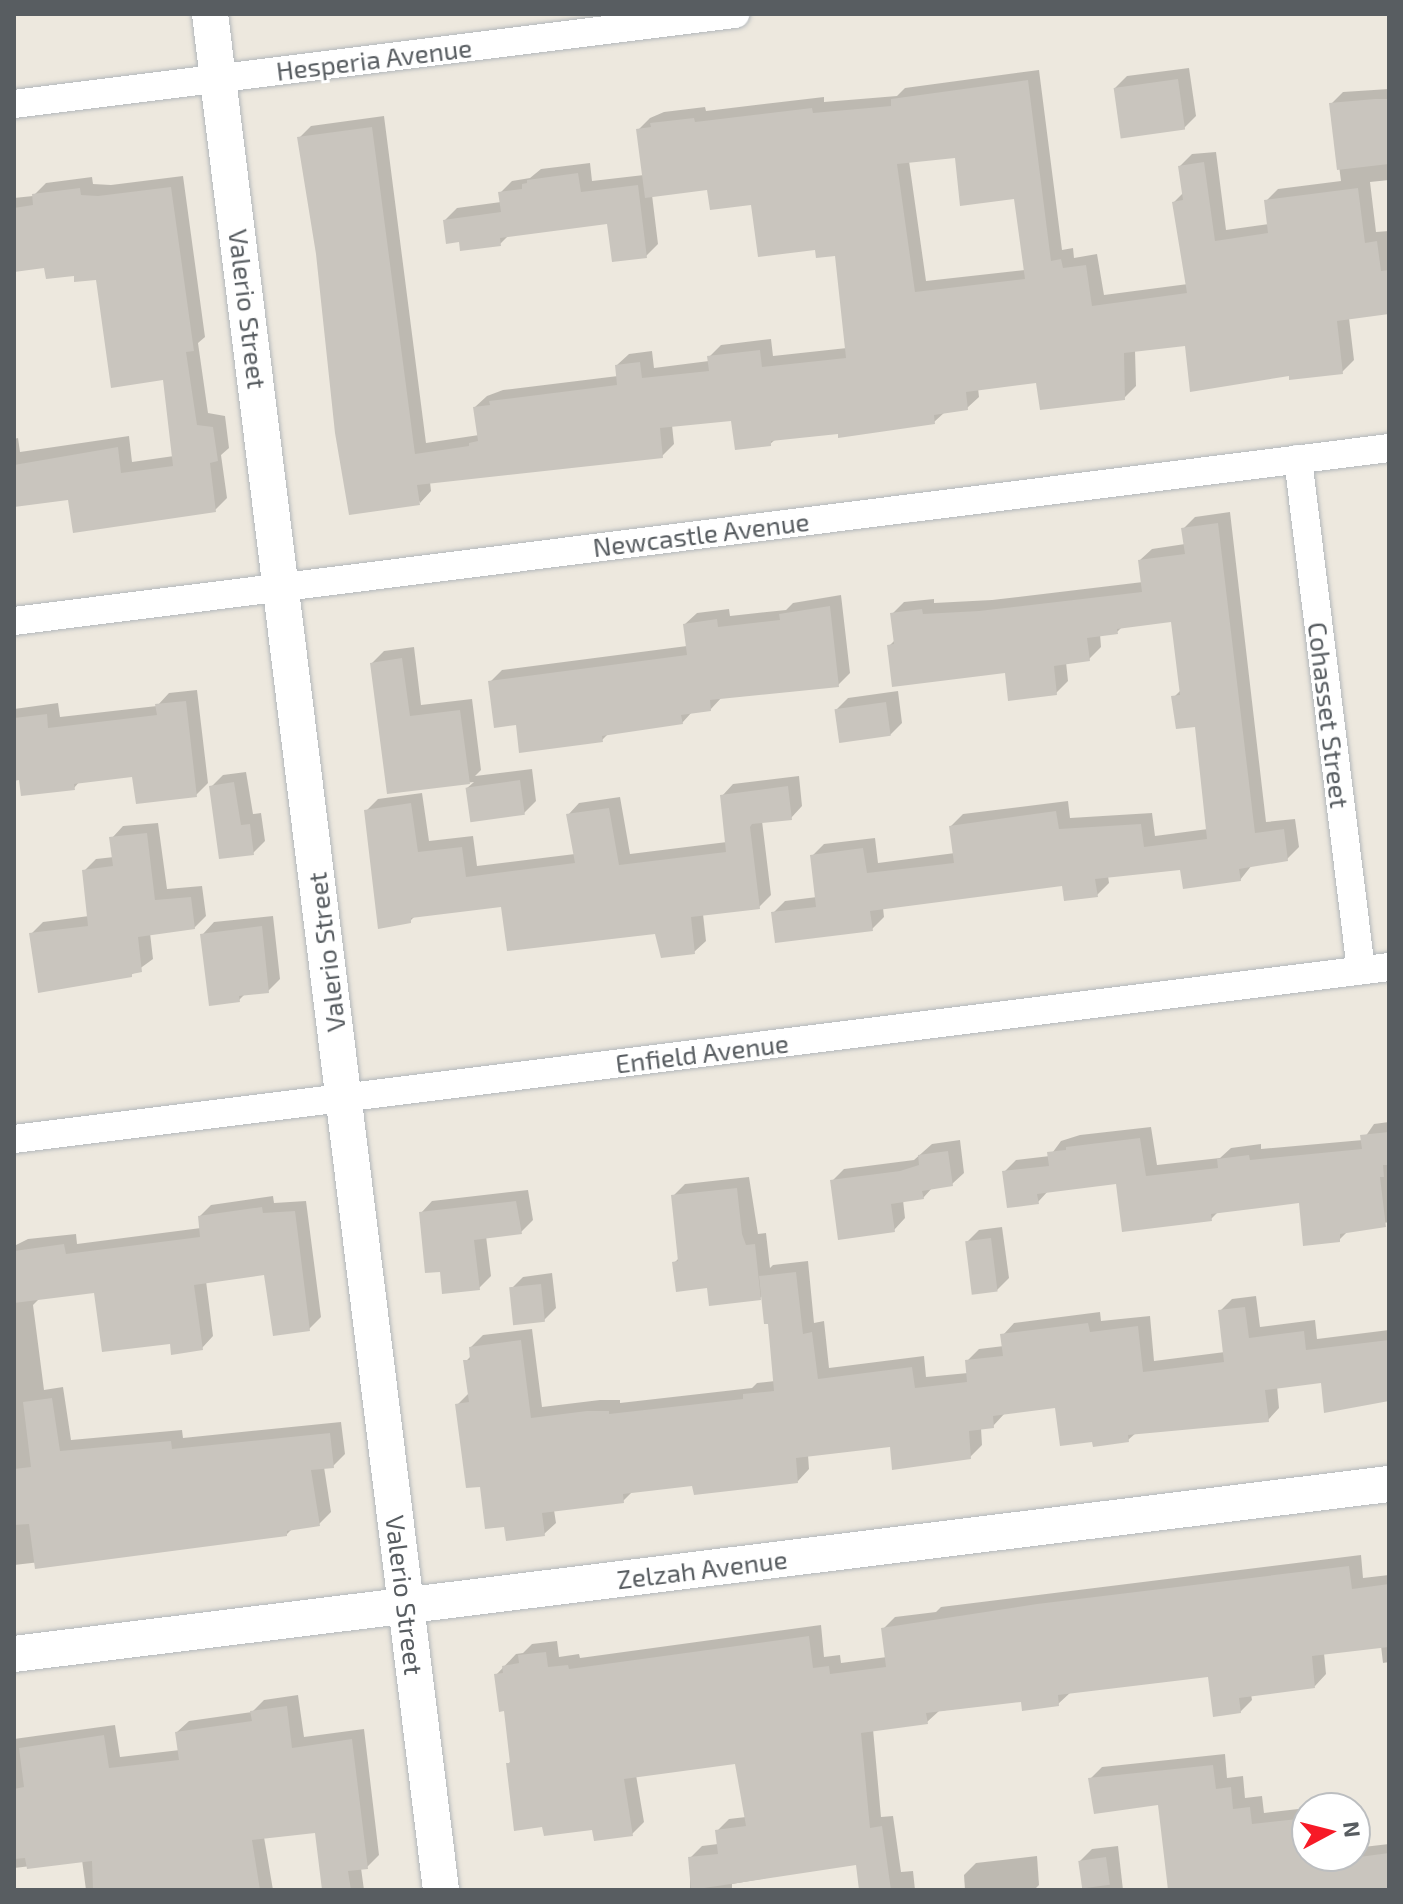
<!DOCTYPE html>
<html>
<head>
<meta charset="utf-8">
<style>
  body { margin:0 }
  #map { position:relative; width:1403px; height:1904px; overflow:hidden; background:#ede8de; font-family:"Exo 2",sans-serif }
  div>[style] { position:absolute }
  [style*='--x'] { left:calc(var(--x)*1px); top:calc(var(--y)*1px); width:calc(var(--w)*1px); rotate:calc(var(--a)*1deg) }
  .shadow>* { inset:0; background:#0003 }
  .building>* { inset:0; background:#c9c5be; transform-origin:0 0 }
  .roads { filter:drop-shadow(0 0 2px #b2b7bb) drop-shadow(0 0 2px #b2b7bb) }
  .minor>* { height:28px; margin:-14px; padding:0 14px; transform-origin:14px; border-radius:14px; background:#fff }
  .tertiary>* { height:36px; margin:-18px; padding:0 18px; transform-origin:18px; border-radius:18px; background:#fff }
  span { translate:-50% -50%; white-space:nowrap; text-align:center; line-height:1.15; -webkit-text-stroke:6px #fff; paint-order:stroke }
  .street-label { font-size:26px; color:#585d61 }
  .frame { position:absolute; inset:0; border:16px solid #585d61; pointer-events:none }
  .north { position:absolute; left:1291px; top:1792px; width:80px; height:80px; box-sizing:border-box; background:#fff; border:2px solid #bcbec0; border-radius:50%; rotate:83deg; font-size:22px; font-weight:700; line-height:32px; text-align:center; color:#585d61 }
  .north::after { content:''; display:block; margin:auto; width:28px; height:36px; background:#f71a27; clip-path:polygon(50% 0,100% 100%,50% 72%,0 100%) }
</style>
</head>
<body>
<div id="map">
  <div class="shadow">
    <i style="clip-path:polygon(1189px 68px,1196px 116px,1184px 128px,1150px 133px,1115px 88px,1127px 76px)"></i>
    <i style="clip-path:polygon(evenodd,1039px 70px,1062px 250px,1073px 248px,1074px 258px,1097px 254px,1104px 295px,1188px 284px,1174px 202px,1184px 192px,1180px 166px,1192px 154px,1216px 152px,1226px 230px,1269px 224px,1266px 201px,1278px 189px,1341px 181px,1331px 104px,1343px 92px,1389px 89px,1389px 180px,1370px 182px,1376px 232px,1389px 231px,1389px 312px,1349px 318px,1354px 360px,1342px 372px,1290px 374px,1186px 344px,1135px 350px,1136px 386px,1124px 398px,1038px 381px,978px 388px,979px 397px,967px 408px,945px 412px,934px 422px,776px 439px,770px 444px,733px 418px,672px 425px,674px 444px,662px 456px,430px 482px,431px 491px,420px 503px,318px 254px,299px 138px,311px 126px,384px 116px,426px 443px,479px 435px,475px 407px,487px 396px,503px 390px,618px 376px,617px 365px,629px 354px,652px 351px,654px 368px,709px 361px,709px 357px,721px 345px,771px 339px,773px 356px,847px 348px,836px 253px,817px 248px,753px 203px,709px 188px,652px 195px,658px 244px,646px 256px,609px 222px,510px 234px,500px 244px,461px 240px,445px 220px,457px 208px,501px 202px,500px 193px,512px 181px,530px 178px,541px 169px,590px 163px,592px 181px,644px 175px,638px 130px,650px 118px,664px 112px,705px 107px,706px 111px,824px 97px,824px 102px,897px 96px,905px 88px,1039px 70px,956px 156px,1015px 197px,1025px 270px,926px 281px,909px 161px,956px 156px)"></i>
    <i style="clip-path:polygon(183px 176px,205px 337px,198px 343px,208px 413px,225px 416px,229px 448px,221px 455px,227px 498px,215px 510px,70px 497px,14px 505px,14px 439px,18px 438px,20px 452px,129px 436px,132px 462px,174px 456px,164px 378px,98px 278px,46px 266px,14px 270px,14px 198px,33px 196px,46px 183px,92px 177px,93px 184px,111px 185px)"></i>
    <i style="clip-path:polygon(1230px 512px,1266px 822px,1295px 819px,1299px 847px,1287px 859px,1252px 865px,1240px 880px,1182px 868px,1108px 876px,1109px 883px,1097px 895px,1064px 884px,883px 908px,884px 917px,872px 929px,773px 913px,785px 901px,817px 897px,812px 856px,824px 844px,875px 838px,878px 863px,955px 853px,951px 826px,963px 814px,1068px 801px,1070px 818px,1152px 813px,1155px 836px,1208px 829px,1197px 724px,1174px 697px,1182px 689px,1173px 620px,1123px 626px,1117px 632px,1100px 634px,1101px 647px,1089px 659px,1066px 662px,1068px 681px,1056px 693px,1007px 671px,889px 646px,895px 640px,892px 614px,904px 602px,934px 599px,934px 603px,992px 600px,1143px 582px,1140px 560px,1152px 549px,1185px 544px,1183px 529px,1195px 517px)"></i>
    <i style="clip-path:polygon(841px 595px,850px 673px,838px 685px,723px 696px,710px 710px,692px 712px,682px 723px,609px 733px,602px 740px,518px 723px,490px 682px,502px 670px,687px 646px,685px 624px,697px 613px,729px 609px,730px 616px,786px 610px,793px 603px)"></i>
    <i style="clip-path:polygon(414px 647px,421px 705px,472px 699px,481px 770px,475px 776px,532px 769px,536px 801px,524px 813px,467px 788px,474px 782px,389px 792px,372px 663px,384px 651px)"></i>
    <i style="clip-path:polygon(197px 690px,208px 783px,196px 795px,134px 775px,80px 781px,74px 788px,14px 779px,14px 709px,58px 703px,60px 717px,157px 706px,169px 693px)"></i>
    <i style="clip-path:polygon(898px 691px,902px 723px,890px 735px,836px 710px,848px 698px)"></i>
    <i style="clip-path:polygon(246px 772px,253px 814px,261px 813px,265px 841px,253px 853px,211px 787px,223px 775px)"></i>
    <i style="clip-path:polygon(799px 776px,802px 806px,791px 818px,762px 821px,771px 895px,759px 907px,703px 914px,706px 941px,694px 952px,656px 932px,503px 905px,416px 915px,410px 921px,366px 811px,378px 799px,422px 793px,429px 841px,473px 836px,477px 866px,575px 854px,568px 815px,579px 803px,620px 797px,630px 854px,727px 842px,722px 796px,733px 784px)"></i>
    <i style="clip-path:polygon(158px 823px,167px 889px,202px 886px,206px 916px,194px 928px,150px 933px,153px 959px,131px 975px,39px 991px,31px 934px,43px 922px,89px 916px,84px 871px,96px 859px,114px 857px,112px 838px,123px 826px)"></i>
    <i style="clip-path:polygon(273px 916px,280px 979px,268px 991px,245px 994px,239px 1000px,203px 934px,214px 922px)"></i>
    <i style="clip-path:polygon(1389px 1122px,1389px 1222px,1349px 1230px,1339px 1240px,1301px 1201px,1219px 1211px,1211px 1219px,1118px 1182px,1049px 1190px,1038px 1202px,1004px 1172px,1016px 1160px,1050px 1156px,1061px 1141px,1080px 1135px,1151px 1127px,1157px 1165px,1220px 1158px,1231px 1148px,1261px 1144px,1261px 1149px,1363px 1140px,1374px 1124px)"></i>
    <i style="clip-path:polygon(960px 1140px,964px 1173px,952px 1184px,933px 1187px,923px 1198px,903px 1200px,905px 1218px,894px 1230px,832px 1181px,844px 1169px,914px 1160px,932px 1144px)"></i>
    <i style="clip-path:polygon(749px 1177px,758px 1234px,766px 1233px,770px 1268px,773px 1265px,808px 1261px,814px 1323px,824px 1321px,829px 1368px,924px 1356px,926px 1377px,968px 1373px,967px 1361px,979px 1349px,1004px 1346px,1003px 1335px,1014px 1323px,1100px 1312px,1101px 1321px,1150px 1316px,1154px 1361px,1225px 1352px,1220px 1311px,1232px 1299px,1256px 1296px,1260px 1327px,1315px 1320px,1317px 1339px,1389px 1330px,1389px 1399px,1326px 1411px,1322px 1381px,1277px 1386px,1279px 1408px,1268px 1420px,1137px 1432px,1128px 1440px,1057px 1406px,1005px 1413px,993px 1426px,981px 1428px,982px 1445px,970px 1457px,891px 1444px,808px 1455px,809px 1469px,798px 1481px,694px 1483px,633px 1491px,623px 1501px,554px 1510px,556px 1523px,544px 1534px,506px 1524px,457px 1405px,470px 1392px,466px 1361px,472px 1355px,471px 1347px,483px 1335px,532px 1329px,542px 1407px,600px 1400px,620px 1400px,620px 1403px,752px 1388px,757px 1383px,775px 1381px,770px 1322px,763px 1295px,760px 1298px,709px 1286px,674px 1263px,679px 1258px,673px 1196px,685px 1184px)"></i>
    <i style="clip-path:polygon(528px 1190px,533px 1220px,521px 1232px,486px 1236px,491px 1276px,479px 1288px,442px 1269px,421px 1213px,432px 1201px)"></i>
    <i style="clip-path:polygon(273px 1196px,274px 1203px,306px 1201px,321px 1317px,309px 1329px,266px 1273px,206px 1281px,213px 1336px,202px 1348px,171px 1341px,96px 1291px,41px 1297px,33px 1305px,44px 1390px,63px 1387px,71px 1440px,182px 1430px,183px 1438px,341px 1422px,345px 1454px,333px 1466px,324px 1467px,331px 1512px,319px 1524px,293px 1528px,287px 1534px,14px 1565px,14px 1246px,28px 1239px,76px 1234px,77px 1244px,201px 1228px,200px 1216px,211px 1205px)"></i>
    <i style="clip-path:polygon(1002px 1227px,1009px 1278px,997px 1290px,967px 1242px,979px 1230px)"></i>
    <i style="clip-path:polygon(552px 1273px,556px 1308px,544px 1320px,511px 1289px,523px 1277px)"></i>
    <i style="clip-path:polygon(1361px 1555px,1363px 1578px,1389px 1575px,1389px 1662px,1383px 1663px,1381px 1646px,1324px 1653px,1326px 1674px,1315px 1686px,1251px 1694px,1252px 1700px,1240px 1712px,1209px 1675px,1071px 1692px,1058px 1704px,1023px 1700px,939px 1711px,927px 1722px,873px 1729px,881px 1817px,893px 1816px,901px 1872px,913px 1871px,915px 1890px,861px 1890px,858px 1862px,732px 1884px,732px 1890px,690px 1890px,690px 1858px,702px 1846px,718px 1844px,717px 1831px,729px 1819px,746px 1817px,736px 1761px,636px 1775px,644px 1822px,632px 1834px,544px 1825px,508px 1764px,512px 1760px,505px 1709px,496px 1675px,516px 1654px,523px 1653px,532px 1644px,557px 1641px,559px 1657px,579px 1654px,580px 1658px,821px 1625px,824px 1657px,840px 1655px,841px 1663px,887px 1657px,883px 1629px,895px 1617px,936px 1612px,941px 1607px)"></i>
    <i style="clip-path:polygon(298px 1695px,304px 1737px,364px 1729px,379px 1855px,367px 1867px,361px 1868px,364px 1890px,323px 1890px,317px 1830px,264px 1837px,273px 1890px,86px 1890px,82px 1860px,14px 1868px,14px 1739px,115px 1725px,120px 1757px,180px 1750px,177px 1732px,189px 1721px,252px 1712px,264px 1700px)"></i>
    <i style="clip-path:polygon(1225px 1754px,1227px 1778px,1243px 1776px,1245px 1798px,1262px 1796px,1264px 1813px,1307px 1808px,1307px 1856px,1355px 1856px,1355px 1848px,1389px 1844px,1389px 1890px,1170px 1890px,1160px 1802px,1090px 1779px,1102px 1767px)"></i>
    <i style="clip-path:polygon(1335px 1805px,1336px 1808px,1309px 1808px)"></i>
    <i style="clip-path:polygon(1118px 1846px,1123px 1890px,1084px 1890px,1080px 1861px,1092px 1849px)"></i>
    <i style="clip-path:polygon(1037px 1856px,1039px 1885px,1034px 1890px,965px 1890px,964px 1875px,976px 1863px)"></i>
  </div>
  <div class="building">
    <i style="left:1178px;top:79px;width:51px;height:65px;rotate:82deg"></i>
    <i style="clip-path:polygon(evenodd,1028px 80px,1051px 261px,1061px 259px,1063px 268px,1086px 265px,1092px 306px,1187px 293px,1172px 202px,1183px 200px,1178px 166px,1204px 162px,1215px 241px,1268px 233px,1264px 200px,1358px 188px,1365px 243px,1377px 241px,1381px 271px,1389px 270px,1389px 314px,1337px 321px,1343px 374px,1289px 380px,1289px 376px,1190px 392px,1185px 346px,1124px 353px,1125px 400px,1040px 410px,1036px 383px,966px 392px,968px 410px,934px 415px,935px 424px,838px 438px,838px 434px,771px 441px,771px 446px,735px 450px,731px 421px,660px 428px,663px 458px,417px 485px,420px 505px,349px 515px,335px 433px,316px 254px,297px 137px,372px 127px,415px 454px,469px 446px,469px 443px,478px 441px,473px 407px,490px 405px,489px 401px,617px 385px,615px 365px,640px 362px,642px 378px,709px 371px,707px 356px,760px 350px,762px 367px,846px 358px,835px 256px,816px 258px,815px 250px,758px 257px,751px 205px,710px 210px,707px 190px,645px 198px,636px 129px,651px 127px,650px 123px,694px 118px,695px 122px,812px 108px,813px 113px,891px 106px,891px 99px,1028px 80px,955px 158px,960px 206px,1014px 199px,1025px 279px,915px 292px,897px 164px,955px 158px)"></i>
    <i style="clip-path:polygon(1375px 99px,1389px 99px,1389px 164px,1337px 170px,1329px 103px)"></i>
    <i style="clip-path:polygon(578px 173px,581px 192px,638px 185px,647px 258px,612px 262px,607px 224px,500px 238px,501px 246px,460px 251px,459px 242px,446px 244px,443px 220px,501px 212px,498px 192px,522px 189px,522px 184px,527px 183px,527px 180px)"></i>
    <i style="clip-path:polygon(171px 187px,194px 351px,186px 352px,197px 425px,213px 427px,218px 461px,210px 463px,216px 512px,73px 533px,68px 500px,14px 507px,14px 465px,118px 447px,121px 473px,173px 466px,163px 380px,111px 388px,96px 280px,74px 282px,74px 276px,46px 279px,44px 268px,14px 272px,14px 208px,33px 205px,32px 194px,80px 188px,81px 195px,98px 196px)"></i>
    <i style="clip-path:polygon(1218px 523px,1255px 833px,1284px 829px,1288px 861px,1239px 869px,1241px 881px,1183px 889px,1180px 870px,1095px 879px,1098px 897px,1064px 901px,1062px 886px,870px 911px,873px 931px,775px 943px,771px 912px,816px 907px,810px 855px,863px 848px,867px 873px,954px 863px,949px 826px,1056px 811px,1059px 829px,1141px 824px,1144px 847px,1207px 839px,1195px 727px,1176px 729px,1171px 696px,1180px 695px,1171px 622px,1117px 629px,1118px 634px,1087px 638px,1090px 661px,1054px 666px,1057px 695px,1008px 701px,1005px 673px,892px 687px,887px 645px,894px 644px,890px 613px,922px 609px,923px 614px,979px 611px,1142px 592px,1138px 560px,1185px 554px,1181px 528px)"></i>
    <i style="clip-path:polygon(830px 606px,839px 687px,710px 700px,711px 711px,681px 715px,683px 724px,602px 736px,603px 742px,519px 753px,516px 725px,494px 728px,488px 681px,687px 655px,683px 624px,717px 619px,718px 627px,780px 620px,779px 614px)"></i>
    <i style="clip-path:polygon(402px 658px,410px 716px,460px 710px,470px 784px,387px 794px,370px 663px)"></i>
    <i style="clip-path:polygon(186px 701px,197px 797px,136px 804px,132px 777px,74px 784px,75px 790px,21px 796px,19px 780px,14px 781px,14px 718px,47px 714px,48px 728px,157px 715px,155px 704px)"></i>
    <i style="left:886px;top:702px;width:34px;height:52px;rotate:82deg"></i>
    <i style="left:520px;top:780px;width:35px;height:55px;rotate:82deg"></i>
    <i style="clip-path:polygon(234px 782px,241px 825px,250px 824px,254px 855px,219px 859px,209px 786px)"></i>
    <i style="clip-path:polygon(788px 786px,792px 820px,752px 824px,750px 827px,760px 909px,691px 917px,695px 954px,661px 958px,655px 934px,507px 951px,501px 907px,411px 918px,411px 923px,378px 929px,364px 810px,411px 803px,418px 852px,462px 847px,466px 877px,575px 863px,566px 814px,609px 808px,619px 865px,726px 852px,720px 795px)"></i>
    <i style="clip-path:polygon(147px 833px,155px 900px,191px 897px,195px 929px,138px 937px,142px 972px,132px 974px,132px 977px,38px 993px,29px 933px,88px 926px,82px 870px,113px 866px,109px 837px)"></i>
    <i style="clip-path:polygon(262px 926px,269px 993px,239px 996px,240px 1002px,209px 1006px,200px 934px)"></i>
    <i style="clip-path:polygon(1389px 1132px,1389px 1165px,1383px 1165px,1384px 1177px,1380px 1177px,1386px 1227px,1340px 1234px,1340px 1242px,1303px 1246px,1299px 1203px,1211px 1214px,1212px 1221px,1122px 1232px,1116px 1184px,1037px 1194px,1039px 1204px,1007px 1208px,1002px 1171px,1049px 1166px,1047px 1152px,1066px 1150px,1066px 1147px,1140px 1138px,1146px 1176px,1218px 1168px,1217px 1159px,1249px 1155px,1250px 1160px,1362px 1149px,1360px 1135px)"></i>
    <i style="clip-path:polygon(948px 1151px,953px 1186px,922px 1191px,924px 1199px,891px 1204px,895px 1232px,838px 1240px,830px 1180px,900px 1171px,919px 1165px,918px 1155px)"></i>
    <i style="clip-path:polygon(737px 1188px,742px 1234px,746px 1245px,755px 1244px,761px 1300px,709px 1306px,707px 1288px,676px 1292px,672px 1262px,678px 1261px,671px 1195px)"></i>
    <i style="clip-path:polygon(516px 1201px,522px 1234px,474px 1240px,480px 1290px,442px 1294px,440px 1272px,425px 1273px,419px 1212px)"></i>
    <i style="clip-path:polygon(262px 1207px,263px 1213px,295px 1211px,310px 1331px,273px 1336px,264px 1275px,194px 1285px,203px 1350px,171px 1355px,170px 1344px,102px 1352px,94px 1293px,14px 1303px,14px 1251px,64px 1244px,66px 1254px,200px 1237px,198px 1216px)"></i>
    <i style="left:991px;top:1238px;width:54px;height:26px;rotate:83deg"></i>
    <i style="clip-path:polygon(796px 1272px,803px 1334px,812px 1332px,818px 1379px,912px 1367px,915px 1388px,967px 1382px,965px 1360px,1003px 1356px,1000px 1334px,1088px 1323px,1090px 1332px,1138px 1326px,1143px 1372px,1224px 1362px,1218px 1310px,1245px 1307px,1249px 1338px,1304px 1331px,1306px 1350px,1389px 1340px,1389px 1401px,1324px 1413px,1321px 1383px,1265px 1390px,1269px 1422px,1128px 1435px,1129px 1442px,1093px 1447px,1092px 1442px,1060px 1446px,1055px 1408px,993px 1416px,994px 1428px,969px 1431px,971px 1459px,892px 1470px,890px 1447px,796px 1458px,798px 1483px,694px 1495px,692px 1486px,623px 1494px,624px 1503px,542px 1513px,545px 1536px,506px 1541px,504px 1527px,485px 1529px,480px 1487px,466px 1488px,455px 1404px,469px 1402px,463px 1360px,470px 1360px,469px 1347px,521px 1340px,531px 1418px,587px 1411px,609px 1411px,609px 1414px,743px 1399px,743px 1394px,774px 1391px,768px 1324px,764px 1324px,759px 1276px)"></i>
    <i style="left:541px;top:1284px;width:38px;height:32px;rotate:84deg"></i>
    <i style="clip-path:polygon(52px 1398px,60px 1451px,171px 1441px,172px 1449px,330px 1433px,334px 1468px,311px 1470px,320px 1526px,287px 1531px,287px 1536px,35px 1569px,29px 1524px,14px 1525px,14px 1469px,31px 1467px,23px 1402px)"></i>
    <i style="clip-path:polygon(1349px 1566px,1352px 1589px,1389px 1584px,1389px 1647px,1312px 1656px,1315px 1688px,1239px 1698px,1241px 1713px,1213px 1717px,1208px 1677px,1058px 1695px,1059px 1706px,1022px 1711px,1021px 1702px,926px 1713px,928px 1724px,861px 1733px,870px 1828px,882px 1826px,891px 1890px,859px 1890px,856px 1865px,691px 1890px,688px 1857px,718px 1854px,715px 1830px,746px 1826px,735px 1764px,624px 1779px,633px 1836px,594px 1841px,592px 1830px,544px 1836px,542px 1827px,514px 1831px,506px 1763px,510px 1763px,504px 1711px,499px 1712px,494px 1674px,503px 1673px,502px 1666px,519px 1663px,518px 1655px,546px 1652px,548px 1667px,568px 1665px,569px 1669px,809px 1636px,813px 1668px,829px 1666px,830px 1674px,886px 1667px,881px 1628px,1037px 1604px)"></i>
    <i style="clip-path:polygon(287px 1706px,292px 1748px,352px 1739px,368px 1869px,348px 1871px,351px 1890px,322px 1890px,315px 1833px,252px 1840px,260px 1890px,93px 1890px,92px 1861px,27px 1869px,25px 1858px,14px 1859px,14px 1789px,24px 1787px,19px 1748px,104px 1735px,109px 1768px,179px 1760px,175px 1732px,252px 1721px,250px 1711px)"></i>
    <i style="clip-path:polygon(1213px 1765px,1216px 1789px,1231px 1787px,1233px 1809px,1250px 1807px,1252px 1824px,1307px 1818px,1307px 1856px,1328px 1856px,1329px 1861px,1389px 1853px,1389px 1890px,1168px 1890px,1158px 1805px,1094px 1814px,1088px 1778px)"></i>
    <i style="left:1106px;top:1857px;width:28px;height:28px;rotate:82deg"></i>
  </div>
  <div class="roads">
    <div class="minor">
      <i style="--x:14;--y:104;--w:727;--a:-7.12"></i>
      <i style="--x:1298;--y:459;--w:515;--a:82.97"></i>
      <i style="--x:14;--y:621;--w:1386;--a:-7.17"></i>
      <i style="--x:14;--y:1139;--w:1386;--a:-7.13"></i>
    </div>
    <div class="tertiary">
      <i style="--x:210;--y:14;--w:1890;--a:82.98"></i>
      <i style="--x:14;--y:1654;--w:1385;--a:-7.05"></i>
    </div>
  </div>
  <div class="street-label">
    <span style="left:374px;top:59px;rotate:-7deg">Hesperia Avenue</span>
    <span style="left:248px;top:309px;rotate:83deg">Valerio Street</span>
    <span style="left:701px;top:534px;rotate:-7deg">Newcastle Avenue</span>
    <span style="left:1329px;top:715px;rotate:83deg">Cohasset Street</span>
    <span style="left:326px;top:952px;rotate:-97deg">Valerio Street</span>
    <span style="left:702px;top:1053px;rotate:-7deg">Enfield Avenue</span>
    <span style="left:702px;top:1569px;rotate:-7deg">Zelzah Avenue</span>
    <span style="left:405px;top:1595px;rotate:83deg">Valerio Street</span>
  </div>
  <div class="frame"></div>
  <div class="north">N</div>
</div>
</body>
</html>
